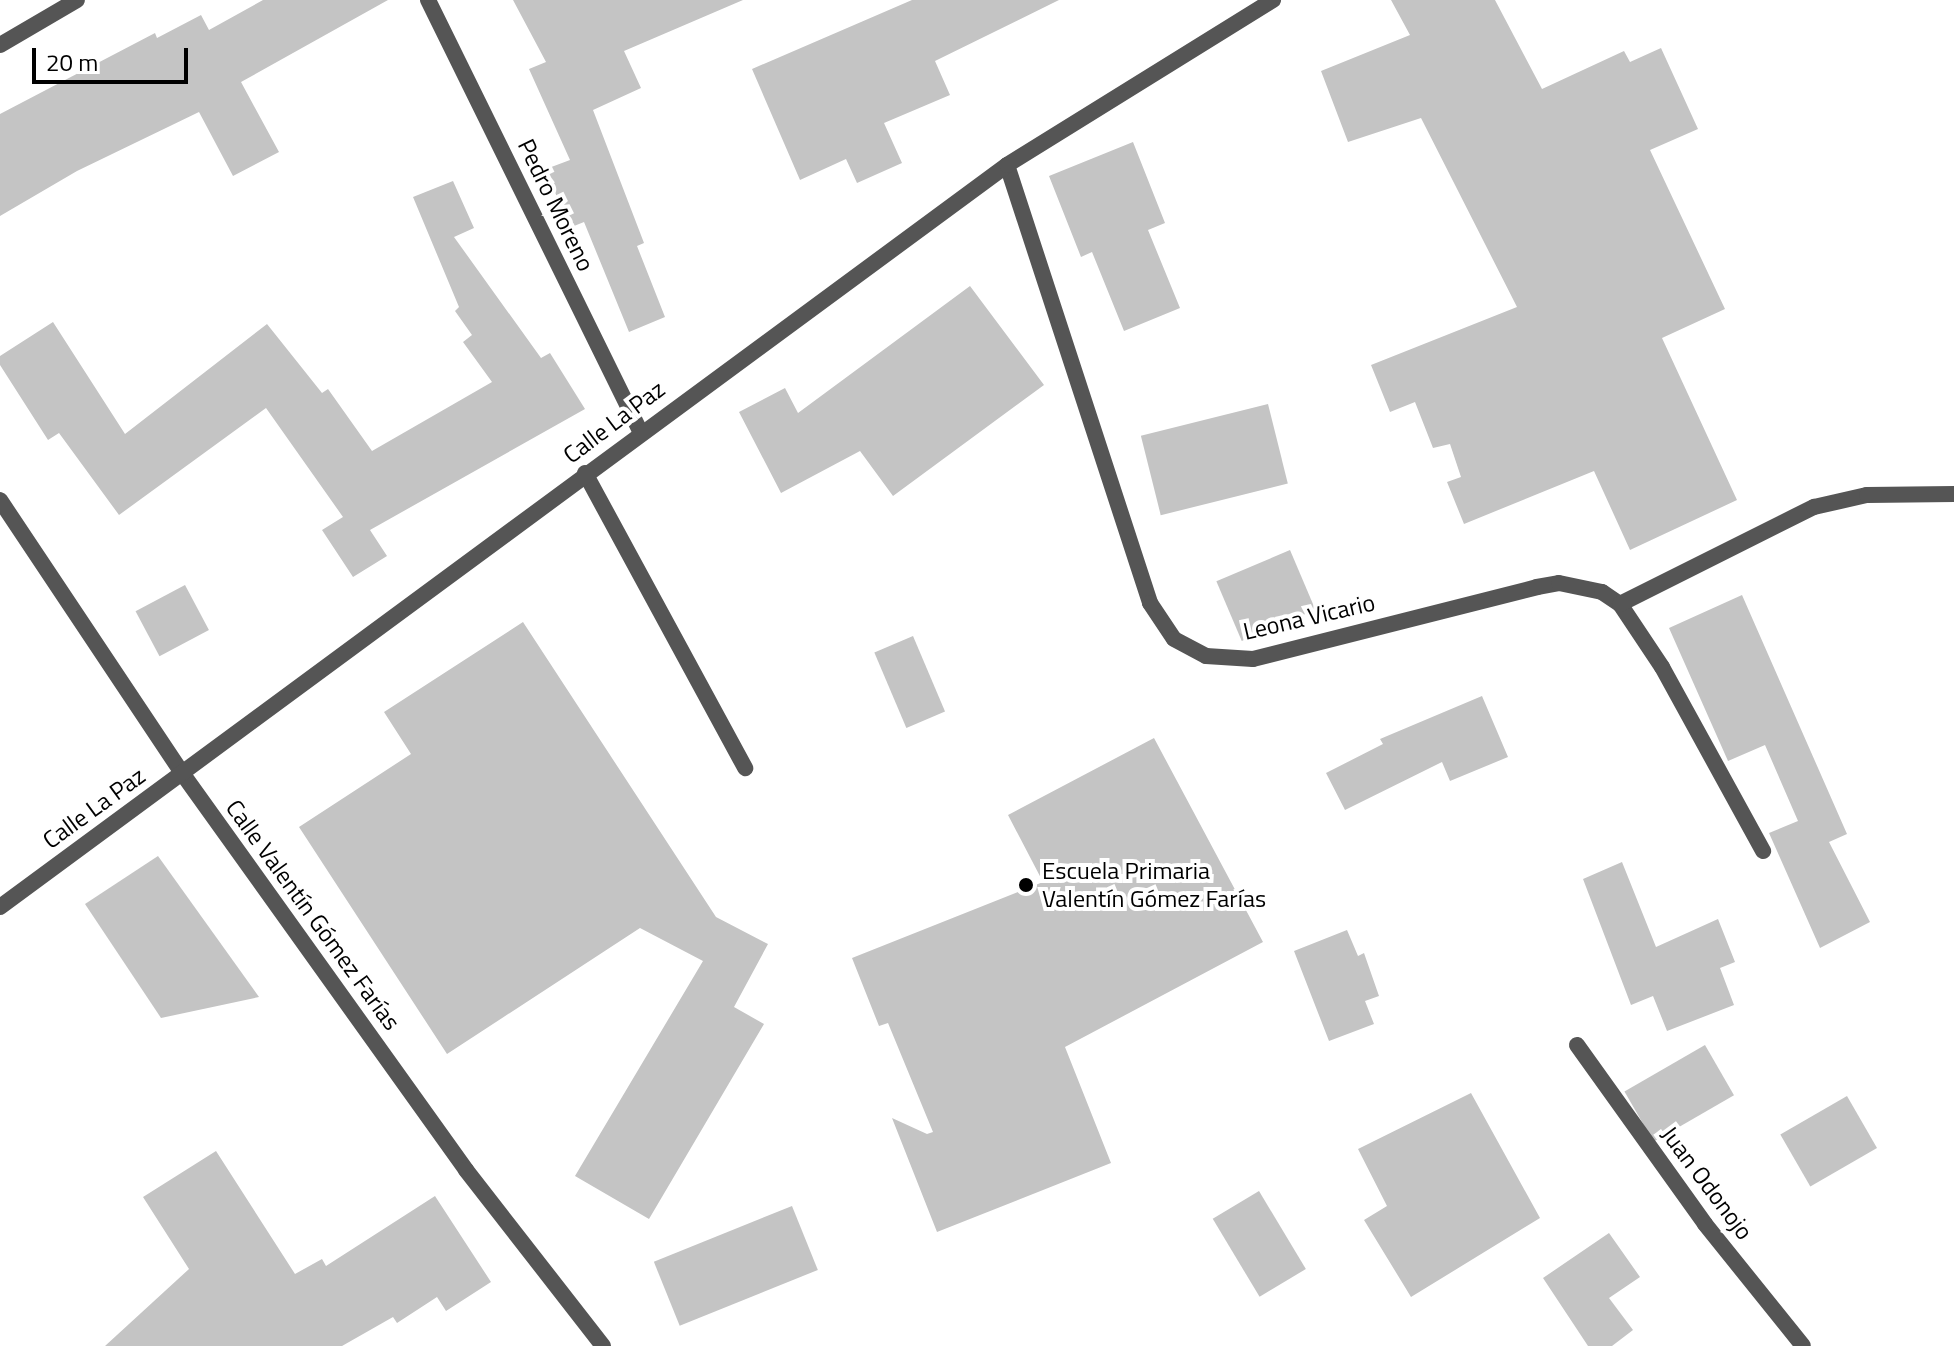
<!DOCTYPE html>
<html>
<head>
<meta charset="utf-8">
<style>
  body { margin:0 }
  #map { position:relative; width:1954px; height:1346px; overflow:hidden; background:#fff; font-family:"Titillium Web",sans-serif }
  div>[style] { position:absolute }
  [style*='--x'] { left:calc(var(--x)*1px); top:calc(var(--y)*1px); width:calc(var(--w)*1px); rotate:calc(var(--a)*1deg) }
  .building>* { inset:0; background:#c4c4c4; transform-origin:0 0 }
  .lane>* { height:16px; margin:-8px; padding:0 8px; transform-origin:8px; border-radius:8px; background:#555 }
  .street>* { height:16px; margin:-8px; padding:0 8px; transform-origin:8px; border-radius:8px; background:#555 }
  .dots>* { width:22px; height:22px; translate:-50% -50%; box-sizing:border-box; border:4px solid #fff; border-radius:50% }
  span { translate:-50% -50%; white-space:nowrap; text-align:center; line-height:1.15; -webkit-text-stroke:8px #fff; paint-order:stroke }
  .street-label { font-size:24px; color:#000 }
  .poi-label { font-size:24px; color:#000 }
  .left { translate:0 -50%; text-align:left }
  .scale { position:absolute; left:32px; top:48px; width:156px; height:36px; box-sizing:border-box; border:4px solid #000; border-top:0; padding-left:10px; font-size:24px; line-height:28px; white-space:nowrap; color:#000; -webkit-text-stroke:6px #fff; paint-order:stroke }
</style>
</head>
<body>
<div id="map">
  <div class="building">
    <i style="clip-path:polygon(263px 0,388px 0,241px 82px,279px 152px,233px 176px,199px 112px,77px 171px,0 216px,0 114px,155px 33px,157px 38px,201px 15px,209px 30px)"></i>
    <i style="clip-path:polygon(513px 0,743px 0,624px 51px,641px 88px,593px 110px,644px 243px,637px 246px,665px 317px,629px 332px,584px 222px,569px 228px,546px 169px,570px 160px,529px 69px,546px 62px)"></i>
    <i style="clip-path:polygon(912px 0,1059px 0,935px 61px,950px 95px,884px 123px,902px 163px,857px 183px,846px 159px,800px 180px,752px 69px)"></i>
    <i style="clip-path:polygon(1391px 0,1495px 0,1542px 89px,1624px 51px,1630px 62px,1661px 48px,1698px 129px,1650px 150px,1725px 309px,1662px 338px,1737px 500px,1630px 550px,1594px 471px,1464px 524px,1447px 482px,1461px 477px,1450px 444px,1433px 448px,1415px 402px,1390px 412px,1371px 365px,1517px 307px,1421px 118px,1348px 142px,1321px 71px,1410px 35px)"></i>
    <i style="clip-path:polygon(1133px 142px,1165px 223px,1148px 230px,1180px 308px,1124px 331px,1092px 252px,1081px 257px,1049px 176px)"></i>
    <i style="clip-path:polygon(453px 181px,474px 228px,454px 237px,541px 358px,550px 353px,585px 409px,370px 530px,387px 556px,353px 577px,322px 530px,343px 517px,266px 408px,119px 515px,59px 433px,48px 440px,0 365px,0 356px,53px 322px,125px 434px,267px 324px,322px 393px,328px 389px,372px 451px,492px 382px,463px 342px,472px 335px,455px 311px,459px 307px,413px 197px)"></i>
    <i style="clip-path:polygon(970px 286px,1044px 385px,893px 496px,860px 451px,781px 493px,739px 412px,785px 388px,798px 413px)"></i>
    <i style="left:1268px;top:404px;width:82px;height:131px;rotate:76deg"></i>
    <i style="left:1290px;top:550px;width:65px;height:80px;rotate:67deg"></i>
    <i style="left:185px;top:585px;width:51px;height:56px;rotate:62deg"></i>
    <i style="clip-path:polygon(1742px 595px,1847px 834px,1829px 842px,1870px 922px,1820px 948px,1769px 833px,1798px 821px,1765px 745px,1728px 761px,1669px 628px)"></i>
    <i style="clip-path:polygon(523px 622px,716px 917px,768px 944px,734px 1007px,764px 1024px,649px 1219px,575px 1176px,703px 961px,640px 928px,447px 1054px,299px 827px,411px 754px,384px 712px)"></i>
    <i style="left:913px;top:636px;width:82px;height:42px;rotate:67deg"></i>
    <i style="clip-path:polygon(1482px 696px,1508px 757px,1450px 781px,1442px 762px,1345px 810px,1326px 773px,1383px 744px,1380px 739px)"></i>
    <i style="clip-path:polygon(1154px 738px,1263px 942px,1065px 1047px,1111px 1163px,937px 1232px,892px 1118px,927px 1134px,933px 1132px,888px 1023px,879px 1026px,852px 958px,1043px 882px,1008px 815px)"></i>
    <i style="clip-path:polygon(158px 856px,259px 997px,161px 1018px,85px 904px)"></i>
    <i style="clip-path:polygon(1622px 862px,1656px 947px,1718px 919px,1735px 962px,1720px 968px,1734px 1005px,1667px 1031px,1653px 996px,1631px 1005px,1583px 879px)"></i>
    <i style="clip-path:polygon(1347px 930px,1358px 956px,1364px 953px,1379px 996px,1365px 1001px,1374px 1024px,1329px 1041px,1294px 951px)"></i>
    <i style="left:1705px;top:1045px;width:58px;height:93px;rotate:60deg"></i>
    <i style="clip-path:polygon(1471px 1093px,1540px 1218px,1411px 1297px,1364px 1220px,1387px 1206px,1358px 1149px)"></i>
    <i style="left:1847px;top:1096px;width:60px;height:77px;rotate:60deg"></i>
    <i style="clip-path:polygon(216px 1151px,295px 1274px,322px 1259px,326px 1266px,435px 1196px,491px 1282px,446px 1311px,437px 1297px,397px 1323px,393px 1317px,342px 1346px,105px 1346px,189px 1269px,143px 1197px)"></i>
    <i style="left:1259px;top:1191px;width:91px;height:54px;rotate:59deg"></i>
    <i style="left:792px;top:1206px;width:69px;height:149px;rotate:68deg"></i>
    <i style="clip-path:polygon(1609px 1233px,1640px 1277px,1609px 1298px,1633px 1330px,1612px 1346px,1588px 1346px,1543px 1278px)"></i>
  </div>
  <div class="lane">
    <i style="--x:585;--y:473;--w:336;--a:61.5"></i>
  </div>
  <div class="street">
    <i style="--x:428;--y:0;--w:480;--a:63.8"></i>
    <i style="--x:0;--y:45;--w:89;--a:-30.3"></i>
    <i style="--x:1007;--y:165;--w:461;--a:71.9"></i>
    <i style="--x:1150;--y:603;--w:43;--a:56.3"></i>
    <i style="--x:1174;--y:639;--w:36;--a:28"></i>
    <i style="--x:1206;--y:656;--w:47;--a:3.7"></i>
    <i style="--x:1253;--y:659;--w:293;--a:-14.2"></i>
    <i style="--x:1537;--y:587;--w:22;--a:-10"></i>
    <i style="--x:1559;--y:583;--w:44;--a:11.8"></i>
    <i style="--x:1602;--y:592;--w:22;--a:34"></i>
    <i style="--x:1620;--y:604;--w:76;--a:56.3"></i>
    <i style="--x:1662;--y:667;--w:210;--a:61.2"></i>
    <i style="--x:0;--y:500;--w:328;--a:56.3"></i>
    <i style="--x:182;--y:773;--w:488;--a:54.4"></i>
    <i style="--x:466;--y:1170;--w:223;--a:52.1"></i>
    <i style="--x:1620;--y:604;--w:217;--a:-26.6"></i>
    <i style="--x:1814;--y:507;--w:54;--a:-12.8"></i>
    <i style="--x:1867;--y:495;--w:87;--a:-0.7"></i>
    <i style="--x:0;--y:907;--w:1251;--a:-36.38"></i>
    <i style="--x:1007;--y:165;--w:313;--a:-31.8"></i>
    <i style="--x:1577;--y:1045;--w:220;--a:54.4"></i>
    <i style="--x:1705;--y:1224;--w:156;--a:51.2"></i>
  </div>
  <div class="dots">
    <i style="left:1026px;top:885px;background:#000"></i>
  </div>
  <div class="street-label">
    <span style="left:556px;top:205px;rotate:64deg">Pedro Moreno</span>
    <span style="left:614px;top:422px;rotate:-37deg">Calle La Paz</span>
    <span style="left:1309px;top:617px;rotate:-13deg">Leona Vicario</span>
    <span style="left:94px;top:808px;rotate:-36deg">Calle La Paz</span>
    <span style="left:313px;top:915px;rotate:54deg">Calle Valentín Gómez Farías</span>
    <span style="left:1707px;top:1183px;rotate:53deg">Juan Odonojo</span>
  </div>
  <div class="poi-label">
    <span class="left" style="left:1042px;top:885px">Escuela Primaria<br>Valentín Gómez Farías</span>
  </div>
  <div class="scale">20 m</div>
</div>
</body>
</html>
